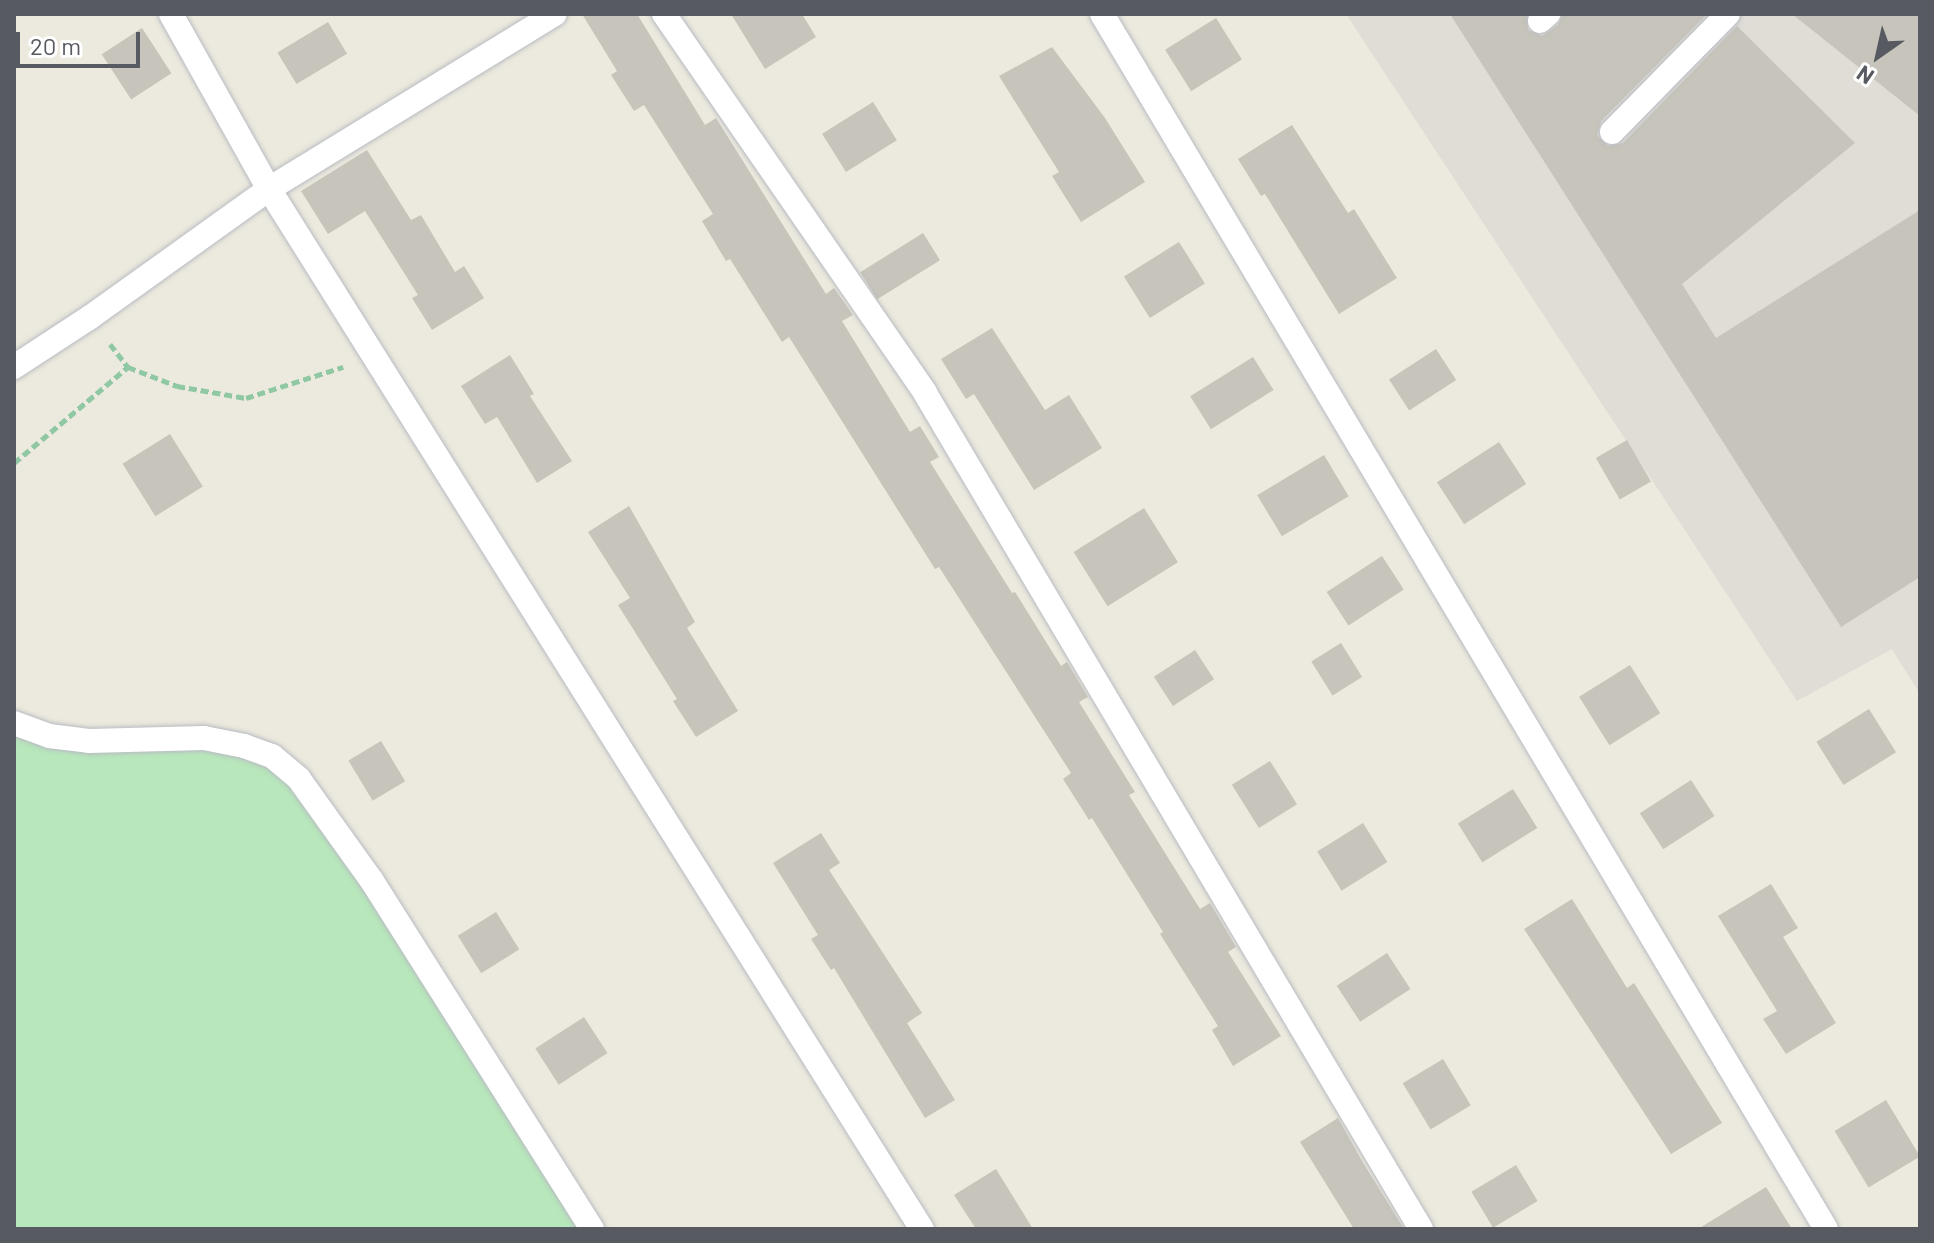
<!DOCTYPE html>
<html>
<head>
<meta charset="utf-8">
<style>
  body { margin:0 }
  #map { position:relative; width:1934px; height:1243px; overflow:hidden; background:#eceade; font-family:Barlow,sans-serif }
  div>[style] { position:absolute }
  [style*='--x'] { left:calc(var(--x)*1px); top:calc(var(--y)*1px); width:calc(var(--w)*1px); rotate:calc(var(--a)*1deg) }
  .industrial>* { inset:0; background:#dfddd6 }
  .green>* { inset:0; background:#b7e7bb }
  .building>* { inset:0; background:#c7c4bb; transform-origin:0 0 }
  .path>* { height:5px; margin-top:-2.5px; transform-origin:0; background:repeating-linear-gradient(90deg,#90c8a4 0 8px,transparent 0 12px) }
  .roads { filter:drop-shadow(0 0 2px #b9bbc2) drop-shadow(0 0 2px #b9bbc2) }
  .service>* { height:24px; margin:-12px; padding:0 12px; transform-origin:12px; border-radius:12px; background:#fff }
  span { translate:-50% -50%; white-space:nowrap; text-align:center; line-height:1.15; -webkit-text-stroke:8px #fff; paint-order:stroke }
  .frame { position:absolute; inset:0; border:16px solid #575b61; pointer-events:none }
  .north { position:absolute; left:1838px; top:16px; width:80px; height:80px; -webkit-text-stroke:6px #fff; paint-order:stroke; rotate:214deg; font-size:22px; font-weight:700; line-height:32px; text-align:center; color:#575b61 }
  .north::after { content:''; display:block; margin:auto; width:28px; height:36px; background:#575b61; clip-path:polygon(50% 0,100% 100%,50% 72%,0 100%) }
  .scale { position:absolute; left:16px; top:32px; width:124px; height:36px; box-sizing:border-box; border:4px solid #575b61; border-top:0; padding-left:10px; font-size:24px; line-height:28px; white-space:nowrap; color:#575b61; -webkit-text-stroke:6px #fff; paint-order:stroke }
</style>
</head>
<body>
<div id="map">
  <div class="industrial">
    <i style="clip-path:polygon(1346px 14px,1920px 14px,1920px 694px,1892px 649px,1797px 701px)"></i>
  </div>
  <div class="green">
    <i style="clip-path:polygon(14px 723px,49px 737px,204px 738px,299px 779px,592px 1229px,14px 1229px)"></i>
  </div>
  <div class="building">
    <i style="clip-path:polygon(582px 14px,637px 14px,705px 125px,716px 118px,826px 294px,834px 288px,853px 315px,842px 321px,910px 432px,920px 426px,939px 457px,930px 462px,1012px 593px,1015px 592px,1061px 666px,1067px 662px,1088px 697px,1079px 702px,1135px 792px,1129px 795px,1200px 909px,1210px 903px,1236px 947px,1228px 952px,1281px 1036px,1233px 1066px,1212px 1030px,1218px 1026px,1160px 934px,1163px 932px,1092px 818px,1089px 820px,1063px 779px,1071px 773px,939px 567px,935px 569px,789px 337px,782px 342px,730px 259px,726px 261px,702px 221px,713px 214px,644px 105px,634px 111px,611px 75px,617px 71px)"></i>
    <i style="clip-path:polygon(731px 14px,802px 14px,816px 37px,765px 69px)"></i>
    <i style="clip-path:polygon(1450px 14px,1527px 14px,1528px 30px,1542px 36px,1558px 25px,1563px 14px,1707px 14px,1601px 121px,1597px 135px,1608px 146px,1623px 143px,1737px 26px,1855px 143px,1682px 284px,1716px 338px,1920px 210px,1920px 577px,1841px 627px)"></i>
    <i style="clip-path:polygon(1792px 14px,1920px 14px,1920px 116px)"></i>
    <i style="left:1216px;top:18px;width:49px;height:60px;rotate:58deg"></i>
    <i style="left:328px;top:22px;width:37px;height:59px;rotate:59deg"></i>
    <i style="left:142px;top:28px;width:54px;height:48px;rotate:57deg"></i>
    <i style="clip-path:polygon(1052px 47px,1105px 118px,1145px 182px,1081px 222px,1052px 176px,1059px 172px,999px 76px)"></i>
    <i style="left:873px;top:102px;width:45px;height:60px;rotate:58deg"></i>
    <i style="clip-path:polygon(1292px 125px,1348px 213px,1354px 209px,1397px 278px,1339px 314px,1265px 194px,1261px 196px,1238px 159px)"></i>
    <i style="clip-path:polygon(367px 150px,411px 220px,421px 215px,455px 272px,464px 266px,484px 298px,432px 330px,412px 298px,418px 295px,365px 211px,328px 234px,301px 191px)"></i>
    <i style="left:923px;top:233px;width:32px;height:74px;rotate:58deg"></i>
    <i style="left:1179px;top:242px;width:49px;height:65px;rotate:58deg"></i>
    <i style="clip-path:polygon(992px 328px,1045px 410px,1069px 395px,1102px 448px,1034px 490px,974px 394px,966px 399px,941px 359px)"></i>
    <i style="left:1436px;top:349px;width:37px;height:56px;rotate:57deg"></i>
    <i style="clip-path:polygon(510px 355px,534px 394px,530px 396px,572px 461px,537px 483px,497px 417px,485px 424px,461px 386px)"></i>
    <i style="left:1253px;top:357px;width:39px;height:74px;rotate:58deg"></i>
    <i style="left:170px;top:434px;width:62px;height:56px;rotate:58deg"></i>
    <i style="left:1627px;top:440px;width:48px;height:36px;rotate:60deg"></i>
    <i style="left:1499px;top:442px;width:50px;height:74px;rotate:57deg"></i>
    <i style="left:1324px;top:455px;width:48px;height:78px;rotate:59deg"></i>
    <i style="clip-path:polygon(629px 506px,695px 622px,687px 628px,738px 711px,696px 737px,673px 701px,677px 699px,618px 605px,630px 598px,588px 532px)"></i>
    <i style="left:1144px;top:508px;width:64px;height:83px;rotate:58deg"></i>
    <i style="left:1382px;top:556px;width:40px;height:66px;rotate:57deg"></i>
    <i style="left:1341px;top:643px;width:40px;height:35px;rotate:58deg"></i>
    <i style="left:1195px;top:650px;width:35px;height:49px;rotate:57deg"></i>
    <i style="left:1630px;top:665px;width:57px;height:60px;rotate:58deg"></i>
    <i style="left:1869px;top:709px;width:51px;height:62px;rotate:58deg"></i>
    <i style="left:381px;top:741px;width:47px;height:38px;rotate:59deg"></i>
    <i style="left:1270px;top:761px;width:51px;height:45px;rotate:58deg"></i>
    <i style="left:1691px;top:780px;width:43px;height:61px;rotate:57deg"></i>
    <i style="left:1513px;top:789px;width:46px;height:65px;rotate:58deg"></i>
    <i style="left:1363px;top:823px;width:46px;height:54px;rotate:58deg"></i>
    <i style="clip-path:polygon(821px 833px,840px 863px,829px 870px,922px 1013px,907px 1023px,955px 1100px,925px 1118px,834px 968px,831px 970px,811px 939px,818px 935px,773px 863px)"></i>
    <i style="clip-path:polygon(1771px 884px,1798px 928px,1783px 937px,1836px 1023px,1786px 1054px,1763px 1019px,1777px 1011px,1718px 916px)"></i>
    <i style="clip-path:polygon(1572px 899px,1627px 988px,1634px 983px,1722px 1123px,1671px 1154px,1524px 929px)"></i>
    <i style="left:496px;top:912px;width:44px;height:45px;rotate:58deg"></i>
    <i style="left:1387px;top:953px;width:43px;height:60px;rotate:57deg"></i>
    <i style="left:584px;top:1017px;width:43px;height:58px;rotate:57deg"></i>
    <i style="left:1443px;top:1059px;width:54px;height:47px;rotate:59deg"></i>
    <i style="left:1886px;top:1100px;width:66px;height:60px;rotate:59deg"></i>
    <i style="clip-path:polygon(1338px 1118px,1362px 1161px,1404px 1229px,1354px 1229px,1300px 1142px)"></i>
    <i style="left:1516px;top:1165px;width:42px;height:52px;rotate:59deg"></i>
    <i style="clip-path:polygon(996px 1169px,1033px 1229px,976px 1229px,954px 1195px)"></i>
    <i style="clip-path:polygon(1766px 1187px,1792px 1229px,1698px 1229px)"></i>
  </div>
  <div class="path">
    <i style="--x:110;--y:344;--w:29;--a:52"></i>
    <i style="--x:128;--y:367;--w:53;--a:21.2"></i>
    <i style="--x:177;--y:386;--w:70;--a:9.9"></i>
    <i style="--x:246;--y:398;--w:102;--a:-17.7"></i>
    <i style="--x:14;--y:463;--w:149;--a:-40.1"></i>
  </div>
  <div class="roads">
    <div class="service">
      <i style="--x:171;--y:14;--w:201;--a:60.8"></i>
      <i style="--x:269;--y:189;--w:1228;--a:57.88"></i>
      <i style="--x:664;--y:14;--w:460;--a:55.4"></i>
      <i style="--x:925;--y:393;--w:972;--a:59.32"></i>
      <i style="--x:1102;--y:14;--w:1414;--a:59.21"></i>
      <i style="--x:1540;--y:21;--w:11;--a:-41"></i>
      <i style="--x:1612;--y:132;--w:165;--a:-45.5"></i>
      <i style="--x:14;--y:367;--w:90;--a:-33.2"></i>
      <i style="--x:89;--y:318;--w:221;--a:-35.6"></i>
      <i style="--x:269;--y:189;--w:335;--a:-31.5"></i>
      <i style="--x:14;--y:723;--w:37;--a:20"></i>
      <i style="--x:49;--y:736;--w:40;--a:7.1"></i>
      <i style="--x:89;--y:741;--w:115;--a:-1.5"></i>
      <i style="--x:204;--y:738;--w:41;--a:11.3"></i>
      <i style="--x:244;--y:746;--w:30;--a:20"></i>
      <i style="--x:272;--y:756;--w:35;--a:40"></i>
      <i style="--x:299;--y:779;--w:125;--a:54.4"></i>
      <i style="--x:372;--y:881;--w:412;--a:57.7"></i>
    </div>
  </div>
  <div class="frame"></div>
  <div class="north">N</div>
  <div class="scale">20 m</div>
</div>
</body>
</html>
